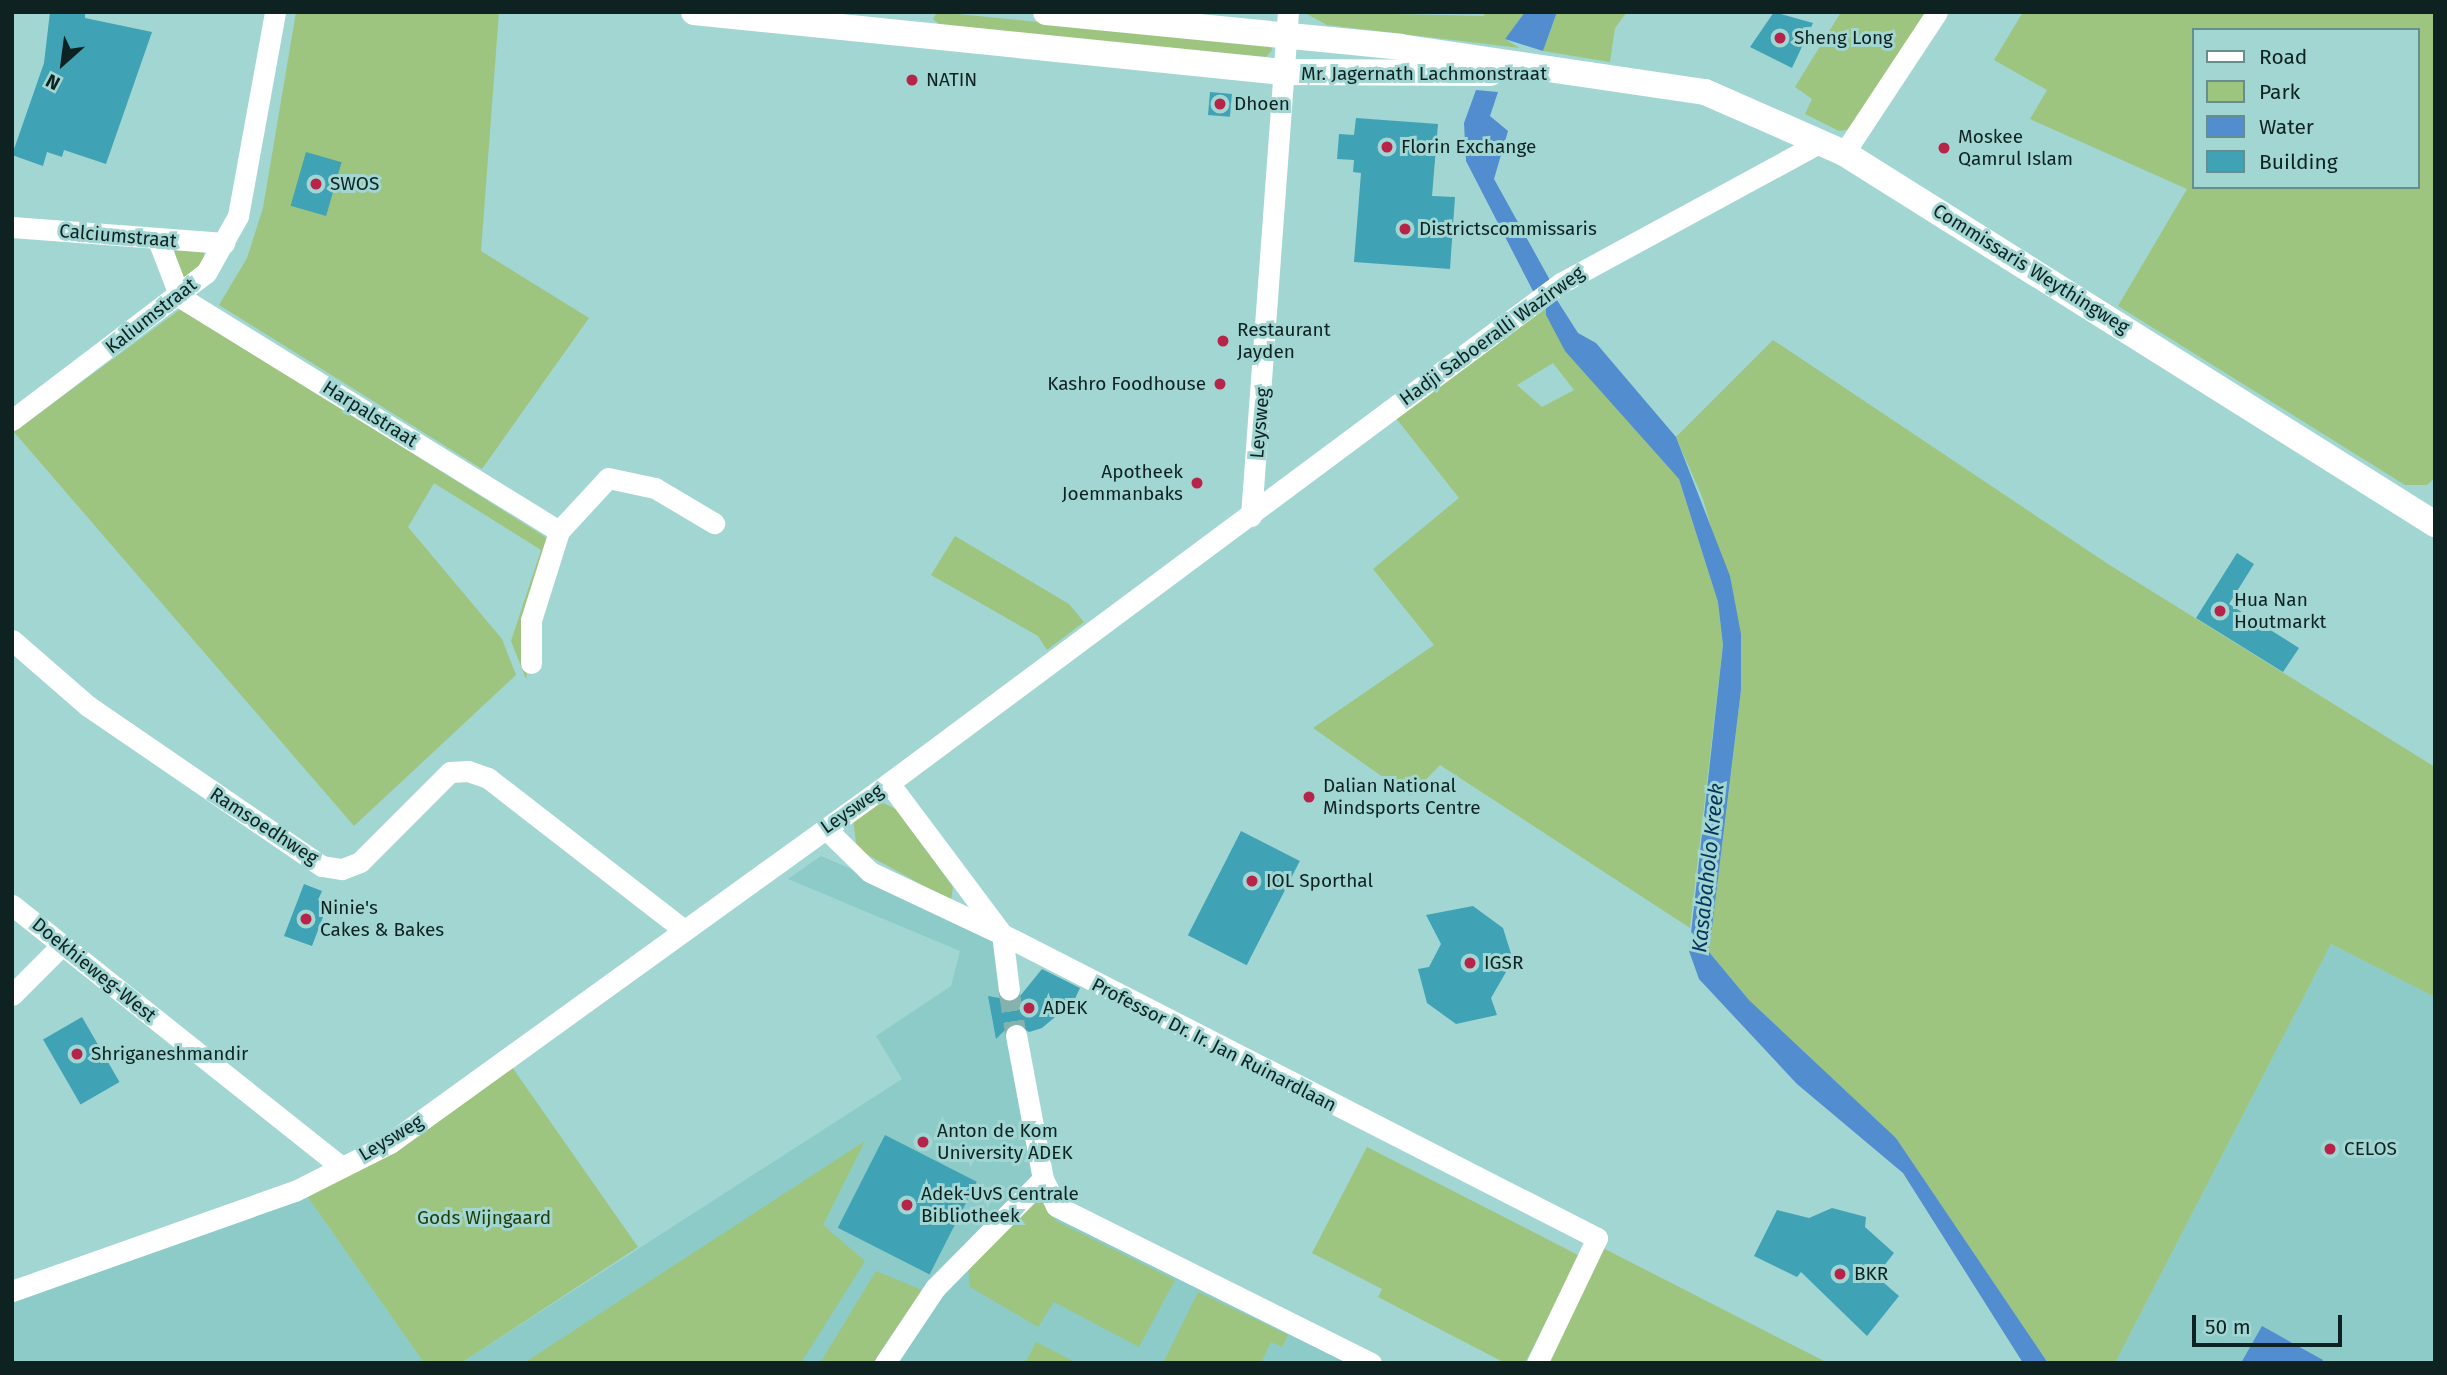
<!DOCTYPE html>
<html>
<head>
<meta charset="utf-8">
<style>
  body { margin:0 }
  #map { position:relative; width:2447px; height:1375px; overflow:hidden; background:#a1d6d3; font-family:"Fira Sans",sans-serif }
  div>[style] { position:absolute }
  [style*='--x'] { left:calc(var(--x)*1px); top:calc(var(--y)*1px); width:calc(var(--w)*1px); rotate:calc(var(--a)*1deg) }
  .built>* { inset:0; background:#8ccbc8 }
  .green>* { inset:0; background:#9dc57f }
  .water>* { inset:0; background:#528dcf }
  .building>* { inset:0; background:#40a2b5; transform-origin:0 0 }
  .minor-tunnel>* { height:21px; margin-top:-10.5px; transform-origin:0; background:repeating-linear-gradient(90deg,#83b2af 0 21px,transparent 0 31px) }
  .minor>* { height:21px; margin:-10.5px; padding:0 10.5px; transform-origin:10.5px; border-radius:10.5px; background:#fff }
  .major>* { height:26px; margin:-13px; padding:0 13px; transform-origin:13px; border-radius:13px; background:#fff }
  .dots>* { width:19px; height:19px; translate:-50% -50%; box-sizing:border-box; border:4px solid #a1d6d3; border-radius:50% }
  span { translate:-50% -50%; white-space:nowrap; text-align:center; line-height:1.15; -webkit-text-stroke:6px #a1d6d3; paint-order:stroke }
  .poi-label { font-size:19px; color:#0d2221 }
  .left { translate:0 -50%; text-align:left }
  .right { translate:-100% -50%; text-align:right }
  .street-label { font-size:19px; color:#0d2221 }
  .park-label { font-size:19px; color:#233f05 }
  .water-label { font-size:21px; color:#06325d; font-style:italic }
  .frame { position:absolute; inset:0; border:14px solid #0d2221; pointer-events:none }
  .legend { position:absolute; left:2192px; top:28px; width:228px; height:161px; box-sizing:border-box; background:#a1d6d3; border:2px solid #668e8c; margin:0; padding:9px 12px; list-style:none; font-size:21px; color:#0d2221 }
  .legend li { display:flex; align-items:center; gap:14px; height:35px }
  .legend b { width:35px; border:2px solid #668e8c }
  .north { position:absolute; left:28px; top:28px; width:70px; height:70px; -webkit-text-stroke:5px #a1d6d3; paint-order:stroke; rotate:208deg; font-size:19px; font-weight:700; line-height:28px; text-align:center; color:#0d2221 }
  .north::after { content:''; display:block; margin:auto; width:24px; height:32px; background:#0d2221; clip-path:polygon(50% 0,100% 100%,50% 72%,0 100%) }
  .scale { position:absolute; left:2192px; top:1315px; width:150px; height:32px; box-sizing:border-box; border:4px solid #0d2221; border-top:0; padding-left:9px; font-size:21px; line-height:24px; white-space:nowrap; color:#0d2221; -webkit-text-stroke:5px #a1d6d3; paint-order:stroke }
</style>
</head>
<body>
<div id="map">
  <div class="built">
    <i style="clip-path:polygon(821px 856px,1002px 934px,1056px 1206px,1387px 1363px,461px 1363px,902px 1079px,876px 1036px,951px 986px,960px 951px,788px 879px)"></i>
    <i style="clip-path:polygon(2331px 944px,2435px 997px,2435px 1363px,2115px 1363px)"></i>
    <i style="clip-path:polygon(305px 1193px,424px 1363px,12px 1363px,12px 1296px)"></i>
  </div>
  <div class="green">
    <i style="clip-path:polygon(296px 12px,499px 12px,481px 251px,589px 318px,482px 469px,219px 305px,247px 258px,263px 208px)"></i>
    <i style="clip-path:polygon(937px 12px,1271px 45px,1272px 50px,1266px 57px,941px 26px,933px 19px)"></i>
    <i style="clip-path:polygon(1303px 12px,1485px 16px,1482px 12px,1525px 12px,1505px 39px,1520px 48px,1327px 25px)"></i>
    <i style="clip-path:polygon(1557px 12px,1627px 12px,1615px 28px,1610px 62px,1543px 51px)"></i>
    <i style="clip-path:polygon(1841px 12px,1928px 12px,1851px 129px,1839px 131px,1805px 114px,1812px 99px,1795px 87px)"></i>
    <i style="clip-path:polygon(evenodd,2023px 12px,2435px 12px,2435px 478px,2427px 485px,2405px 485px,2118px 306px,2187px 189px,2030px 119px,2047px 90px,1994px 60px,2023px 12px,2193px 30px,2417px 30px,2417px 187px,2193px 187px,2193px 30px)"></i>
    <i style="clip-path:polygon(174px 248px,204px 252px,204px 261px,185px 278px,179px 275px)"></i>
    <i style="clip-path:polygon(evenodd,1546px 303px,1592px 381px,1679px 479px,1718px 602px,1723px 644px,1690px 928px,1440px 765px,1410px 796px,1313px 728px,1434px 645px,1373px 569px,1459px 498px,1395px 417px,1546px 303px,1553px 363px,1574px 390px,1542px 407px,1517px 385px,1553px 363px)"></i>
    <i style="clip-path:polygon(182px 308px,550px 540px,526px 679px,511px 641px,541px 550px,434px 483px,408px 527px,502px 639px,516px 675px,354px 826px,14px 432px)"></i>
    <i style="clip-path:polygon(1773px 340px,2108px 564px,2435px 767px,2435px 997px,2331px 944px,2115px 1363px,2048px 1363px,1896px 1138px,1749px 1000px,1709px 952px,1741px 690px,1741px 634px,1703px 499px,1676px 437px)"></i>
    <i style="clip-path:polygon(955px 536px,1069px 604px,1084px 622px,1047px 650px,1038px 636px,931px 575px)"></i>
    <i style="clip-path:polygon(879px 801px,896px 809px,953px 887px,951px 901px,857px 849px,853px 820px)"></i>
    <i style="clip-path:polygon(512px 1067px,638px 1247px,461px 1363px,424px 1363px,305px 1193px)"></i>
    <i style="clip-path:polygon(865px 1141px,823px 1225px,865px 1261px,801px 1363px,524px 1363px)"></i>
    <i style="clip-path:polygon(1367px 1147px,1580px 1256px,1525px 1363px,1505px 1363px,1378px 1297px,1382px 1289px,1312px 1253px)"></i>
    <i style="clip-path:polygon(1040px 1192px,1056px 1221px,1175px 1280px,1139px 1347px,1054px 1302px,1038px 1327px,970px 1287px,968px 1263px)"></i>
    <i style="clip-path:polygon(1597px 1245px,1828px 1363px,1543px 1363px)"></i>
    <i style="clip-path:polygon(876px 1271px,922px 1290px,873px 1363px,820px 1363px)"></i>
    <i style="clip-path:polygon(1198px 1292px,1288px 1335px,1282px 1347px,1271px 1342px,1261px 1363px,1163px 1363px)"></i>
    <i style="clip-path:polygon(1036px 1342px,1077px 1363px,1025px 1363px)"></i>
  </div>
  <div class="water">
    <i style="clip-path:polygon(1525px 12px,1557px 12px,1543px 51px,1505px 39px)"></i>
    <i style="clip-path:polygon(1476px 90px,1498px 92px,1490px 116px,1508px 131px,1494px 179px,1551px 282px,1534px 293px,1466px 161px,1464px 123px)"></i>
    <i style="clip-path:polygon(1555px 297px,1578px 333px,1596px 343px,1676px 437px,1730px 576px,1741px 634px,1741px 690px,1709px 952px,1749px 1000px,1896px 1138px,2048px 1363px,2023px 1363px,1903px 1173px,1797px 1084px,1699px 979px,1689px 951px,1723px 645px,1718px 602px,1679px 479px,1565px 351px,1546px 315px,1546px 303px)"></i>
    <i style="clip-path:polygon(2262px 1326px,2323px 1360px,2321px 1363px,2241px 1363px)"></i>
  </div>
  <div class="building">
    <i style="clip-path:polygon(50px 12px,85px 12px,85px 18px,152px 32px,106px 164px,64px 150px,62px 157px,47px 152px,43px 166px,12px 155px,44px 63px)"></i>
    <i style="clip-path:polygon(1774px 12px,1813px 23px,1792px 68px,1750px 47px)"></i>
    <i style="left:1210px;top:92px;width:22px;height:23px;rotate:5deg"></i>
    <i style="clip-path:polygon(1356px 118px,1438px 124px,1432px 196px,1455px 197px,1450px 269px,1354px 262px,1361px 173px,1353px 172px,1354px 160px,1337px 159px,1339px 134px,1354px 135px)"></i>
    <i style="left:306px;top:152px;width:37px;height:56px;rotate:16deg"></i>
    <i style="clip-path:polygon(2237px 553px,2254px 564px,2229px 604px,2299px 648px,2283px 672px,2196px 618px)"></i>
    <i style="left:1241px;top:831px;width:66px;height:117px;rotate:27deg"></i>
    <i style="clip-path:polygon(304px 884px,322px 891px,318px 900px,328px 904px,312px 946px,284px 936px)"></i>
    <i style="clip-path:polygon(1473px 906px,1503px 928px,1513px 960px,1491px 998px,1497px 1015px,1456px 1024px,1427px 1003px,1418px 969px,1429px 967px,1441px 944px,1426px 915px)"></i>
    <i style="clip-path:polygon(1042px 969px,1080px 988px,1074px 1001px,1042px 1028px,1029px 1032px,1013px 1022px,996px 1039px,988px 996px,1016px 1001px)"></i>
    <i style="left:82px;top:1017px;width:75px;height:45px;rotate:60deg"></i>
    <i style="left:885px;top:1135px;width:103px;height:104px;rotate:27deg"></i>
    <i style="clip-path:polygon(1832px 1208px,1866px 1217px,1865px 1227px,1894px 1253px,1876px 1276px,1899px 1296px,1867px 1336px,1801px 1272px,1797px 1277px,1754px 1256px,1777px 1210px,1809px 1218px)"></i>
  </div>
  <div class="minor-tunnel">
    <i style="--x:1009;--y:990;--w:46;--a:81.2"></i>
  </div>
  <div class="minor">
    <i style="--x:1844;--y:153;--w:169;--a:-56.6"></i>
    <i style="--x:12;--y:227;--w:213;--a:4.3"></i>
    <i style="--x:158;--y:240;--w:61;--a:68.9"></i>
    <i style="--x:180;--y:297;--w:445;--a:31.7"></i>
    <i style="--x:12;--y:420;--w:243;--a:-37.2"></i>
    <i style="--x:206;--y:273;--w:65;--a:-60.7"></i>
    <i style="--x:238;--y:216;--w:207;--a:-79.7"></i>
    <i style="--x:1251;--y:516;--w:505;--a:-85.8"></i>
    <i style="--x:12;--y:640;--w:101;--a:41"></i>
    <i style="--x:88;--y:706;--w:283;--a:34.4"></i>
    <i style="--x:322;--y:866;--w:20;--a:9"></i>
    <i style="--x:342;--y:869;--w:19;--a:-21"></i>
    <i style="--x:360;--y:862;--w:127;--a:-45"></i>
    <i style="--x:450;--y:772;--w:18;--a:-3"></i>
    <i style="--x:468;--y:771;--w:21;--a:19"></i>
    <i style="--x:488;--y:778;--w:248;--a:37.8"></i>
    <i style="--x:531;--y:663;--w:43;--a:-90"></i>
    <i style="--x:531;--y:620;--w:93;--a:-72.5"></i>
    <i style="--x:559;--y:531;--w:72;--a:-47.2"></i>
    <i style="--x:608;--y:478;--w:48;--a:12"></i>
    <i style="--x:655;--y:488;--w:69;--a:30.7"></i>
    <i style="--x:889;--y:783;--w:189;--a:53.2"></i>
    <i style="--x:1002;--y:934;--w:668;--a:27.06"></i>
    <i style="--x:1597;--y:1238;--w:139;--a:115.6"></i>
    <i style="--x:825;--y:828;--w:63;--a:44.4"></i>
    <i style="--x:870;--y:872;--w:146;--a:25.2"></i>
    <i style="--x:1002;--y:934;--w:56;--a:82.9"></i>
    <i style="--x:12;--y:905;--w:421;--a:38.5"></i>
    <i style="--x:12;--y:995;--w:71;--a:-45"></i>
    <i style="--x:1016;--y:1035;--w:147;--a:79.4"></i>
    <i style="--x:1043;--y:1179;--w:30;--a:64"></i>
    <i style="--x:1056;--y:1206;--w:352;--a:26.5"></i>
    <i style="--x:12;--y:1291;--w:300;--a:-19.5"></i>
    <i style="--x:295;--y:1191;--w:106;--a:-26.8"></i>
    <i style="--x:390;--y:1143;--w:615;--a:-35.81"></i>
    <i style="--x:889;--y:783;--w:838;--a:-36.65"></i>
    <i style="--x:1561;--y:283;--w:297;--a:-28.5"></i>
    <i style="--x:885;--y:1363;--w:90;--a:-56.3"></i>
    <i style="--x:935;--y:1288;--w:153;--a:-45.3"></i>
  </div>
  <div class="major">
    <i style="--x:694;--y:12;--w:592;--a:5.82"></i>
    <i style="--x:1283;--y:72;--w:207;--a:0.3"></i>
    <i style="--x:1046;--y:12;--w:356;--a:5.6"></i>
    <i style="--x:1400;--y:47;--w:308;--a:8.4"></i>
    <i style="--x:1705;--y:92;--w:152;--a:23.7"></i>
    <i style="--x:1844;--y:153;--w:698;--a:32.12"></i>
  </div>
  <div class="dots">
    <i style="left:1780px;top:38px;background:#b62449"></i>
    <i style="left:912px;top:80px;background:#b62449"></i>
    <i style="left:1220px;top:104px;background:#b62449"></i>
    <i style="left:1387px;top:147px;background:#b62449"></i>
    <i style="left:1944px;top:148px;background:#b62449"></i>
    <i style="left:316px;top:184px;background:#b62449"></i>
    <i style="left:1405px;top:229px;background:#b62449"></i>
    <i style="left:1223px;top:341px;background:#b62449"></i>
    <i style="left:1220px;top:384px;background:#b62449"></i>
    <i style="left:1197px;top:483px;background:#b62449"></i>
    <i style="left:2220px;top:611px;background:#b62449"></i>
    <i style="left:1309px;top:797px;background:#b62449"></i>
    <i style="left:1252px;top:881px;background:#b62449"></i>
    <i style="left:306px;top:919px;background:#b62449"></i>
    <i style="left:1470px;top:963px;background:#b62449"></i>
    <i style="left:1029px;top:1008px;background:#b62449"></i>
    <i style="left:77px;top:1054px;background:#b62449"></i>
    <i style="left:923px;top:1142px;background:#b62449"></i>
    <i style="left:2330px;top:1149px;background:#b62449"></i>
    <i style="left:907px;top:1205px;background:#b62449"></i>
    <i style="left:1840px;top:1274px;background:#b62449"></i>
  </div>
  <div class="poi-label">
    <span class="left" style="left:1794px;top:38px">Sheng Long</span>
    <span class="left" style="left:926px;top:80px">NATIN</span>
    <span class="left" style="left:1234px;top:104px">Dhoen</span>
    <span class="left" style="left:1958px;top:148px">Moskee<br>Qamrul Islam</span>
    <span class="left" style="left:1401px;top:147px">Florin Exchange</span>
    <span class="left" style="left:330px;top:184px">SWOS</span>
    <span class="left" style="left:1419px;top:229px">Districtscommissaris</span>
    <span class="left" style="left:1237px;top:341px">Restaurant<br>Jayden</span>
    <span class="right" style="left:1206px;top:384px">Kashro Foodhouse</span>
    <span class="right" style="left:1183px;top:483px">Apotheek<br>Joemmanbaks</span>
    <span class="left" style="left:2234px;top:611px">Hua Nan<br>Houtmarkt</span>
    <span class="left" style="left:1323px;top:797px">Dalian National<br>Mindsports Centre</span>
    <span class="left" style="left:1266px;top:881px">IOL Sporthal</span>
    <span class="left" style="left:320px;top:919px">Ninie's<br>Cakes &amp; Bakes</span>
    <span class="left" style="left:1484px;top:963px">IGSR</span>
    <span class="left" style="left:1043px;top:1008px">ADEK</span>
    <span class="left" style="left:91px;top:1054px">Shriganeshmandir</span>
    <span class="left" style="left:937px;top:1142px">Anton de Kom<br>University ADEK</span>
    <span class="left" style="left:2344px;top:1149px">CELOS</span>
    <span class="left" style="left:921px;top:1205px">Adek-UvS Centrale<br>Bibliotheek</span>
    <span class="left" style="left:1854px;top:1274px">BKR</span>
  </div>
  <div class="street-label">
    <span style="left:1424px;top:74px">Mr. Jagernath Lachmonstraat</span>
    <span style="left:118px;top:236px;rotate:5deg">Calciumstraat</span>
    <span style="left:2031px;top:269px;rotate:32deg">Commissaris Weythingweg</span>
    <span style="left:151px;top:316px;rotate:-38deg">Kaliumstraat</span>
    <span style="left:1492px;top:336px;rotate:-36deg">Hadji Saboeralli Wazirweg</span>
    <span style="left:370px;top:414px;rotate:32deg">Harpalstraat</span>
    <span style="left:1260px;top:423px;rotate:-85deg">Leysweg</span>
    <span style="left:852px;top:809px;rotate:-35deg">Leysweg</span>
    <span style="left:264px;top:826px;rotate:33deg">Ramsoedhweg</span>
    <span style="left:94px;top:970px;rotate:39deg">Doekhieweg-West</span>
    <span style="left:1214px;top:1045px;rotate:27deg">Professor Dr. Ir. Jan Ruinardlaan</span>
    <span style="left:391px;top:1138px;rotate:-31deg">Leysweg</span>
  </div>
  <div class="park-label">
    <span style="left:484px;top:1218px">Gods Wijngaard</span>
  </div>
  <div class="water-label">
    <span style="left:1708px;top:868px;rotate:-84deg">Kasabaholo Kreek</span>
  </div>
  <div class="frame"></div>
  <ul class="legend">
  <li><b style="height:9px;background:#fff"></b>Road</li>
  <li><b style="height:19px;background:#9dc57f"></b>Park</li>
  <li><b style="height:19px;background:#528dcf"></b>Water</li>
  <li><b style="height:19px;background:#40a2b5"></b>Building</li>
  </ul>
  <div class="north">N</div>
  <div class="scale">50 m</div>
</div>
</body>
</html>
